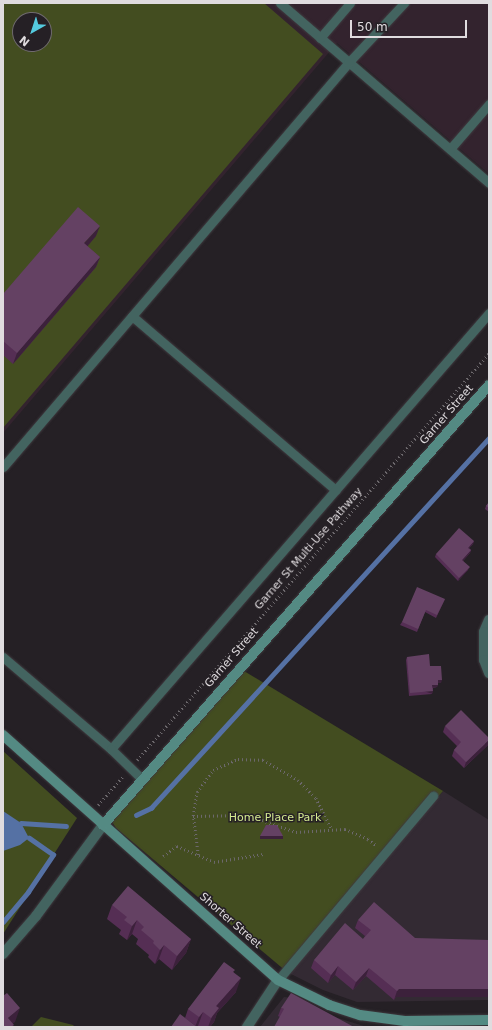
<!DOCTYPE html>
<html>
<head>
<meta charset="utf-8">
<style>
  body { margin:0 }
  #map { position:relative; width:492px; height:1030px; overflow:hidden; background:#252025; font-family:"DejaVu Sans",sans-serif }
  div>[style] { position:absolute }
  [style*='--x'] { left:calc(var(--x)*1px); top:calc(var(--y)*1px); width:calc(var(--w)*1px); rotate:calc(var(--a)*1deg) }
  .built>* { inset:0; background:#332a33 }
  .education>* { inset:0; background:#33232e }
  .green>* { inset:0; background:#434d20 }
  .water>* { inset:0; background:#5571a4 }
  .stream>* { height:4.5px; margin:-2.25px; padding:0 2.25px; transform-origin:2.25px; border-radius:2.25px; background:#5571a4 }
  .path>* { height:2.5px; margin-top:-1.25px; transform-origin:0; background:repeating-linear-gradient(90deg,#6c686c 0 1px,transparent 0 4px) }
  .roads { filter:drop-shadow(0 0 1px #3f3a3f) drop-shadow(0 0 1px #3f3a3f) }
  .lane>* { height:9px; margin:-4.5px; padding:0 4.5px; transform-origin:4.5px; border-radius:4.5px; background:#436460 }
  .street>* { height:10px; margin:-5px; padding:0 5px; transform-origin:5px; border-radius:5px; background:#436460 }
  .secondary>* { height:10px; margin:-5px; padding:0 5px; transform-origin:5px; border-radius:5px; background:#548a83 }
  .wall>* { inset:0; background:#552e54 }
  .shaded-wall>* { inset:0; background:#3c213b; transform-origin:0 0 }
  .building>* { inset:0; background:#644163 }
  span { translate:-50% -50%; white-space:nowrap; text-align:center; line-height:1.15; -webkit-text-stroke:3px #252025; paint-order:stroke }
  .street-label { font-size:11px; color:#e0dcdf }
  .park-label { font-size:11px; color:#d4e990 }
  .frame { position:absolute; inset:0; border:4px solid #e0dcdf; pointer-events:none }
  .north { position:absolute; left:12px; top:12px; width:40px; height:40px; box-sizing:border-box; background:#252025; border:1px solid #706b6f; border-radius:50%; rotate:219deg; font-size:11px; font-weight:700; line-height:16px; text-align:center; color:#e0dcdf }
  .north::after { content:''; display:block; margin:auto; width:14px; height:18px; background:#54cade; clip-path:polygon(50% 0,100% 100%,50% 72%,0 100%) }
  .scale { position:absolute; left:350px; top:20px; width:117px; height:18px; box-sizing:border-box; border:2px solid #e0dcdf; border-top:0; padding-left:5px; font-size:12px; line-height:14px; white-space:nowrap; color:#e0dcdf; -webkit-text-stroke:3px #252025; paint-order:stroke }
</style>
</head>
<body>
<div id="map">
  <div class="built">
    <i style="clip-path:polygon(443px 791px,489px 820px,489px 1000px,357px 1002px,323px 990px,287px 972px)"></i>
    <i style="clip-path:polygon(284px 997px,296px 998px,331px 1016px,367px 1027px,260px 1027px)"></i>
  </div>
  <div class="education">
    <i style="clip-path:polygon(evenodd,3px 3px,489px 3px,489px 174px,337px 43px,3px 433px,3px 3px,20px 20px,44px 20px,44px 44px,20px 44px,20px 20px)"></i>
  </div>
  <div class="green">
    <i style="clip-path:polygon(evenodd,3px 3px,264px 3px,323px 54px,3px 428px,3px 3px,20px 20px,44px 20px,44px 44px,20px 44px,20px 20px)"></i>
    <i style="clip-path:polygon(239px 668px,443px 791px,287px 972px,116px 828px,109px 817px)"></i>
    <i style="clip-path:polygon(3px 751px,77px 818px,3px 934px)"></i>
    <i style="clip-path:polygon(41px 1017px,73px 1025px,75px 1027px,31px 1027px)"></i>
  </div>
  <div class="water">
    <i style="clip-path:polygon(3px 811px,21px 823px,29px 838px,20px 845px,3px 851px)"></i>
  </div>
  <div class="stream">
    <i style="--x:136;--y:815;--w:17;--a:-25"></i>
    <i style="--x:151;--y:808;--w:501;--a:-47.59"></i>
    <i style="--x:21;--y:823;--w:45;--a:3.8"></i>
    <i style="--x:3;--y:922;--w:39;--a:-50"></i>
    <i style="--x:28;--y:892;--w:45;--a:-56"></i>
    <i style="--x:53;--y:855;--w:29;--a:-145"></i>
  </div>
  <div class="path">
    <i style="--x:137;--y:760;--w:538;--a:-49.14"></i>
    <i style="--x:98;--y:805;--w:37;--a:-49"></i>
    <i style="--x:193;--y:816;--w:54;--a:-1.1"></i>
    <i style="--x:247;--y:815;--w:52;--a:19.1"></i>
    <i style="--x:296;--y:832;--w:49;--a:-3.5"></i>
    <i style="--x:345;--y:829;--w:25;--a:23"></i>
    <i style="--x:368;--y:839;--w:10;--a:37"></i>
    <i style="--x:198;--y:855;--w:39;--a:-97"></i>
    <i style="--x:193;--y:816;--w:24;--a:-81"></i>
    <i style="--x:197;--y:792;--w:27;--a:-54"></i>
    <i style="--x:213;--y:770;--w:27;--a:-24"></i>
    <i style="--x:238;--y:759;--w:25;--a:2"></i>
    <i style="--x:263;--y:760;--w:40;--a:29.7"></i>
    <i style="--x:298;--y:780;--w:25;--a:45"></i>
    <i style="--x:316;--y:798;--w:35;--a:63"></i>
    <i style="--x:163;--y:856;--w:17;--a:-36"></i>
    <i style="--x:177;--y:846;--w:40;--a:23.4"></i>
    <i style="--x:214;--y:862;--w:50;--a:-9.3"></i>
  </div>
  <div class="roads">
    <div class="lane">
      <i style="--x:280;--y:3;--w:276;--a:40.7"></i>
      <i style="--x:320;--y:38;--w:46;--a:-49.4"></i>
      <i style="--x:450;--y:149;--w:60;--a:-49.1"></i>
      <i style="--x:132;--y:316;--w:268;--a:40.5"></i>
      <i style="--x:3;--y:467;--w:533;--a:-49.49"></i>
      <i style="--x:349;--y:62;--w:81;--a:-47"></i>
      <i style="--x:3;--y:657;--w:142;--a:40.4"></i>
      <i style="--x:111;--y:749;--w:577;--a:-49.08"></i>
      <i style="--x:111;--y:749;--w:43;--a:44.1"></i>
      <i style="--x:278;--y:980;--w:241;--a:-49.9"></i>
    </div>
    <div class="street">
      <i style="--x:489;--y:620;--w:13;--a:113"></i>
      <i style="--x:484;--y:632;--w:28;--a:90"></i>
      <i style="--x:484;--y:660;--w:14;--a:69"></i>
      <i style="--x:3;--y:954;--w:50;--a:-49"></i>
      <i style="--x:36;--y:916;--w:113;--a:-53.6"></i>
      <i style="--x:247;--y:1027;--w:56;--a:-56.6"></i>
    </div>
    <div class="secondary">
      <i style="--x:3;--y:735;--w:368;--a:41.7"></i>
      <i style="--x:278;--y:980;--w:57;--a:26.1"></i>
      <i style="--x:329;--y:1005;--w:33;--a:18"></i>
      <i style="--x:360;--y:1015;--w:45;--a:7.6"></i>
      <i style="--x:405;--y:1021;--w:84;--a:-0.7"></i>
      <i style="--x:103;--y:825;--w:585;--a:-48.74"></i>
    </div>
  </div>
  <div class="wall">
    <i style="clip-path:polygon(96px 236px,87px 246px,100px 257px,96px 267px,13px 364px,3px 355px,3px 294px)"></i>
    <i style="clip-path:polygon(489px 502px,489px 512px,485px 509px,486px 506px)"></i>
    <i style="clip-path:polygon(474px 541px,473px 544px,469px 548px,471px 550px,470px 553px,463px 561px,468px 570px,458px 581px,435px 557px,436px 554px)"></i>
    <i style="clip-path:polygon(445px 599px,436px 618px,425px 612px,417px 632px,400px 625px,402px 622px)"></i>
    <i style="clip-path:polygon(407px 657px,430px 666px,441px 683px,438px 683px,437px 687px,433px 688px,432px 694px,409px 696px,406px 660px)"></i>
    <i style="clip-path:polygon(445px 726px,488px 745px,464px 768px,452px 756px,454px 750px,457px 746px,443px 732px)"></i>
    <i style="clip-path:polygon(112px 905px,191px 939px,186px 953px,172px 970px,159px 959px,155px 964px,148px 957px,149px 955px,136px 944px,138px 939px,132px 934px,127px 940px,119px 934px,121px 930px,107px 919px)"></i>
    <i style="clip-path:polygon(358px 920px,415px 938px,396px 997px,394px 1000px,366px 976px,353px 990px,335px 975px,328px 983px,311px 968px,314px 960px,363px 939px,365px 936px,355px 928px)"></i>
    <i style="clip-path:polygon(234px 972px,236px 992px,217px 1013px,214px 1022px,210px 1027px,199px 1027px,198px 1026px,197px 1027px,185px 1018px,188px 1009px)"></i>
    <i style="clip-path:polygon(281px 1008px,354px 1027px,280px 1017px,278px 1016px)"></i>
  </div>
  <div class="shaded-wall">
    <i style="clip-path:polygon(100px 226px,96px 236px,81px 254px,84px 243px)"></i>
    <i style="clip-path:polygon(100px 257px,96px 267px,13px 364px,17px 353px)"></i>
    <i style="clip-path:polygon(474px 541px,473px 544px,467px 550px,468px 548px)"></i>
    <i style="clip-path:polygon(471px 550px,470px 553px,461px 563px,462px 560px)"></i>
    <i style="clip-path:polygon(470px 567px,468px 570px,458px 581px,459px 578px)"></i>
    <i style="clip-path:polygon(438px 680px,442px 680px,441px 683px,437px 683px)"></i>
    <i style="clip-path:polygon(432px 685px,438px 685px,437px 687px,431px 688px)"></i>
    <i style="left:433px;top:691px;width:3px;height:23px;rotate:108deg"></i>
    <i style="clip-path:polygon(489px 740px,488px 745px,464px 768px,466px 762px)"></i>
    <i style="left:260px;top:836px;width:23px;height:3px"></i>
    <i style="clip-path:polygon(137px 920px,132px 934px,127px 940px,132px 926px)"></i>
    <i style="clip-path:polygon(191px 939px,186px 953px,172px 970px,177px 956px)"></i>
    <i style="clip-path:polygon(164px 945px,159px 959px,155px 964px,160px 950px)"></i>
    <i style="clip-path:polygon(338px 966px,335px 975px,328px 983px,331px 975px)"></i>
    <i style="clip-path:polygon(369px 968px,366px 976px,353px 990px,356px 982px)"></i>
    <i style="clip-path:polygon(241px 978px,236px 992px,217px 1013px,214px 1022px,210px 1027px,208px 1027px,216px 1006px)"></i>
    <i style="clip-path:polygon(399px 989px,489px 989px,489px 997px,396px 997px,394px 1000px,397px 991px)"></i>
    <i style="clip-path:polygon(20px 1008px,15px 1022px,9px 1027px,8px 1018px)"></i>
    <i style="clip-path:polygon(203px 1012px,198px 1026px,197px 1027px,195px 1027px,199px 1017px)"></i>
  </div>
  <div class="building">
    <i style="clip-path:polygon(78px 207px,100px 226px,84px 243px,100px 257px,17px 353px,3px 341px,3px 294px)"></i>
    <i style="clip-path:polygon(489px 502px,489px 508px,486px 506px)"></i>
    <i style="clip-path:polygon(459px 528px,474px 541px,468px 548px,471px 550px,462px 560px,470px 567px,459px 578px,436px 554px)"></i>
    <i style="clip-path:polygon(417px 587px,445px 599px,437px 615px,426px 610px,418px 629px,402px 622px)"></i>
    <i style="clip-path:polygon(429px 654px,430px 666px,441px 666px,442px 680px,438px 680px,438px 685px,432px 685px,433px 691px,410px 693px,407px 657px)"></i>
    <i style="clip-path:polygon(461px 710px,489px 738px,489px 740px,466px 762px,454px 750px,461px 742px,445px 726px)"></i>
    <i style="clip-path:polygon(266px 825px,277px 825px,283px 836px,260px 836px)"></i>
    <i style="clip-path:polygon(128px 886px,191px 939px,177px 956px,164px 945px,160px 950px,153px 943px,154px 941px,141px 930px,144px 927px,137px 920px,132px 926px,124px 920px,127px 917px,112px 905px)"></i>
    <i style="clip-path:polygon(374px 902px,415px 938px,489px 940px,489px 989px,399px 989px,397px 991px,369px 968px,356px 982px,338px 966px,331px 975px,314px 960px,345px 923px,363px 939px,371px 930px,358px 920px)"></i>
    <i style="clip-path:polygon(224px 962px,235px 970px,233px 972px,241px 978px,216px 1006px,219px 1008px,211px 1018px,203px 1012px,199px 1017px,188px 1009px)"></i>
    <i style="clip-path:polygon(7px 993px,20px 1008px,8px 1018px,14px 1025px,11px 1027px,3px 1027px,3px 996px)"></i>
    <i style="clip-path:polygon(291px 993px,354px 1027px,274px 1027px,284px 1009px,281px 1008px)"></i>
    <i style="clip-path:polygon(180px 1014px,197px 1027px,171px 1027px)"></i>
  </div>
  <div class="street-label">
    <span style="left:447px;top:415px;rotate:-49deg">Garner Street</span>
    <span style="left:309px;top:549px;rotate:-49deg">Garner St Multi-Use Pathway</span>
    <span style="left:232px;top:658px;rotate:-49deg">Garner Street</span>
    <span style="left:230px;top:921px;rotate:41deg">Shorter Street</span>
  </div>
  <div class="park-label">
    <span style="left:275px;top:818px">Home Place Park</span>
  </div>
  <div class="frame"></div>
  <div class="north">N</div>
  <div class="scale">50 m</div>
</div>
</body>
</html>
